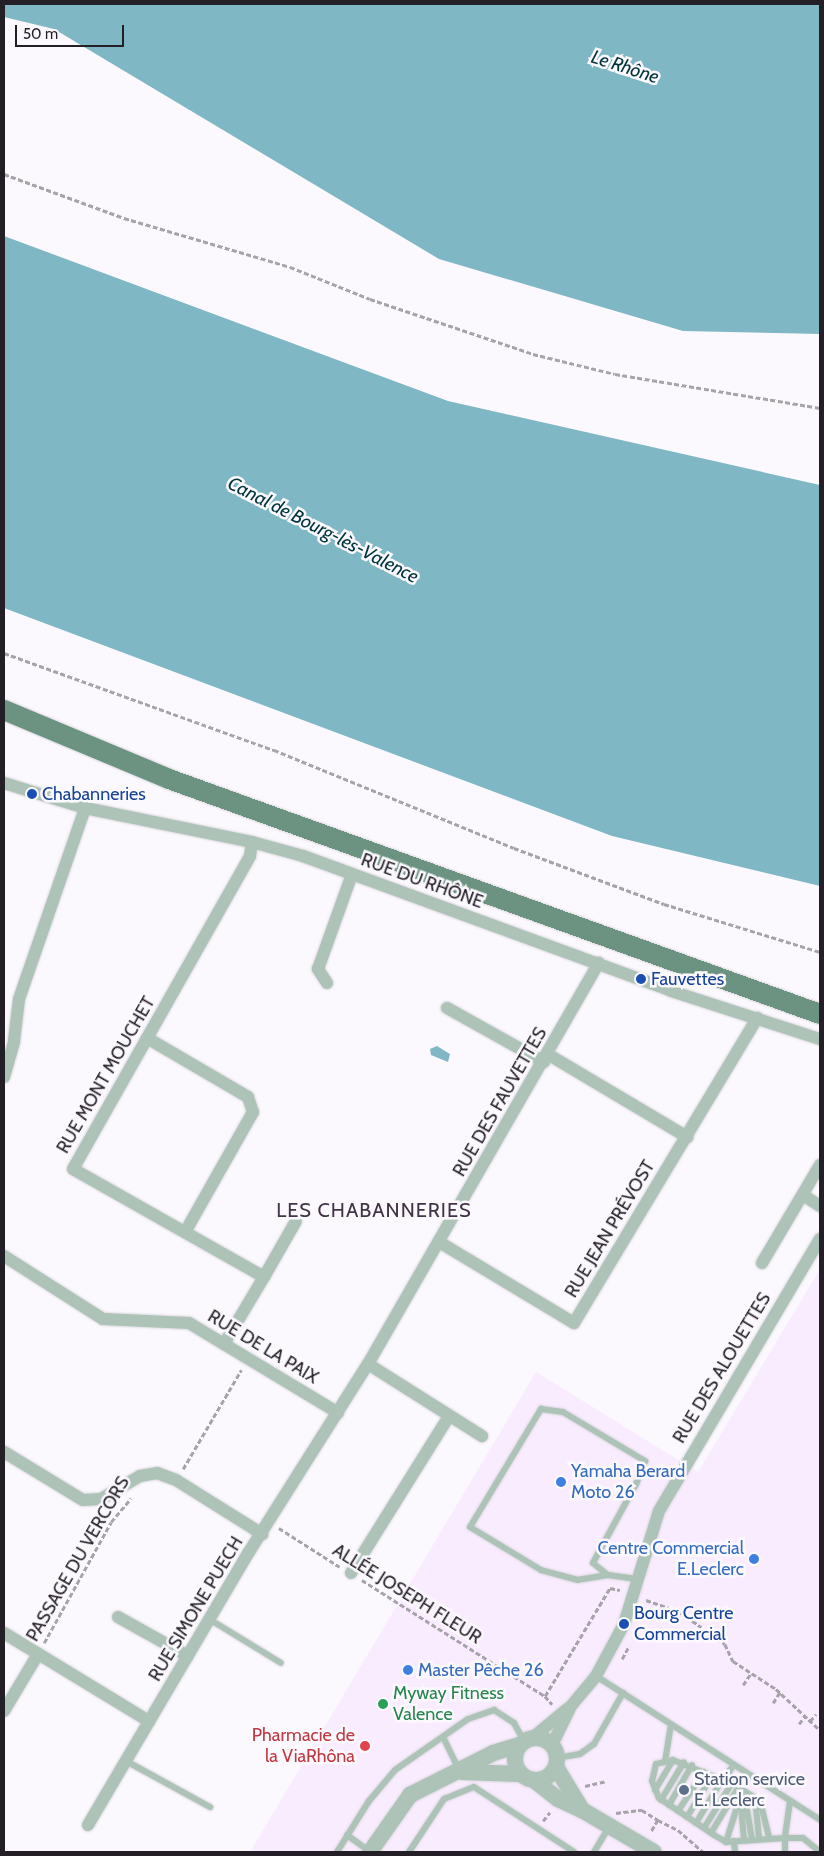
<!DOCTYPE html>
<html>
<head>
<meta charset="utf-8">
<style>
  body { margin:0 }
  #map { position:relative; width:824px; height:1856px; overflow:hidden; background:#fcf9fe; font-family:Cabin,sans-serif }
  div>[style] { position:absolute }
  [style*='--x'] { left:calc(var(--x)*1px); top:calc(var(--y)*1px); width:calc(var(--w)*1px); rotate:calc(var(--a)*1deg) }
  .built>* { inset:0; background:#f9ecfe }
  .water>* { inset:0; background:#80b7c4 }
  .path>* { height:2.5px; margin-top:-1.25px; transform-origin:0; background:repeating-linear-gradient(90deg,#a7a3aa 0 5px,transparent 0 7.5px) }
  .roads { filter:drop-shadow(0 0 1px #d9d6dc) drop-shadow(0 0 1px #d9d6dc) }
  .service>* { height:6px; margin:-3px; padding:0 3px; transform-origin:3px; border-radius:3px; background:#adc3b8 }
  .minor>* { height:12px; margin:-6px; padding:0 6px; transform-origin:6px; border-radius:6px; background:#adc3b8 }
  .tertiary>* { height:16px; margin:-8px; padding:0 8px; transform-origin:8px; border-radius:8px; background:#adc3b8 }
  .tertiary>.ring { margin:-8px; padding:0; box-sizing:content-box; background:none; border:16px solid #adc3b8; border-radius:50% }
  .primary>* { height:20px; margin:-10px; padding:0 10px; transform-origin:10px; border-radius:10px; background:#6c9382 }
  .dots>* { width:14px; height:14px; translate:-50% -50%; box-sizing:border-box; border:2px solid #fcf9fe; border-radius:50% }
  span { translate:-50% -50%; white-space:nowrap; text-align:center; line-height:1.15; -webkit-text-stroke:5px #fcf9fe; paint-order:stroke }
  .transit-label { font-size:18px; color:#164399 }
  .left { translate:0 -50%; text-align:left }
  .street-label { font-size:18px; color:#241e27 }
  .shop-label { font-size:18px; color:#366cbe }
  .right { translate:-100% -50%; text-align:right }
  .leisure-label { font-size:18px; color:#27864d }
  .health-label { font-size:18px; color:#be3a42 }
  .service-label { font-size:18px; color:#4e5e75 }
  .water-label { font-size:19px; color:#00353e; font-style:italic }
  .quarter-label { font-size:20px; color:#423448; letter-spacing:1px }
  .frame { position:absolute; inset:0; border:5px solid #241e27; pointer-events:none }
  .scale { position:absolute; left:15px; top:25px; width:109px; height:22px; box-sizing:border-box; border:2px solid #241e27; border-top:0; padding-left:6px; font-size:15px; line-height:18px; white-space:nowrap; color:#241e27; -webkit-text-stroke:4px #fcf9fe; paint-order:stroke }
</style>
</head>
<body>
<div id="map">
  <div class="built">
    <i style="clip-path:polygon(820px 1269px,820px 1852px,250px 1852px,536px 1372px,698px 1472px)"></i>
  </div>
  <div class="water">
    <i style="clip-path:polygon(4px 4px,820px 4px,820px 334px,683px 331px,439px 259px,54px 29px,4px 17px)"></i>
    <i style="clip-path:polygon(4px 236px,448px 401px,820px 485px,820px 886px,612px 836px,4px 608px)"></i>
    <i style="clip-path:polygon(437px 1046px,450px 1054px,448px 1062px,431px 1055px,430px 1049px)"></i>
  </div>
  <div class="path">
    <i style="--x:4;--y:174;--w:128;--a:20.1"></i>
    <i style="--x:124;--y:218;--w:173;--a:16.4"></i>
    <i style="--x:290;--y:267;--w:86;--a:21.8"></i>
    <i style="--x:370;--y:299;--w:172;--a:18.6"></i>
    <i style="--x:533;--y:354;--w:84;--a:13.7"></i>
    <i style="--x:615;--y:374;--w:208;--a:9.4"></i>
    <i style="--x:4;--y:653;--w:287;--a:19.8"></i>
    <i style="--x:274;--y:750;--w:259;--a:22.2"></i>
    <i style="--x:514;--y:848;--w:160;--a:20.5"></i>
    <i style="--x:664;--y:904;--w:163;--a:17.1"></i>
    <i style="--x:183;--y:1469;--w:115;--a:-59.6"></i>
    <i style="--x:279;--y:1528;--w:72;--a:32.6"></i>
    <i style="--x:362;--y:1580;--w:217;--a:32.4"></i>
    <i style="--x:545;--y:1696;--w:11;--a:49"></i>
    <i style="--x:646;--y:1600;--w:36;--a:19"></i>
    <i style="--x:680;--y:1612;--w:55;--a:35.4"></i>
    <i style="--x:725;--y:1644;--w:19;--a:65"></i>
    <i style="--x:733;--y:1661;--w:51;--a:33.1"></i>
    <i style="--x:776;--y:1689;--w:60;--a:43"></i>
    <i style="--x:44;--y:1643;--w:138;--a:-61"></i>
    <i style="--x:111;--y:1522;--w:31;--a:-50"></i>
    <i style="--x:622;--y:1659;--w:15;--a:-62"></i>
    <i style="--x:743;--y:1685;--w:14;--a:-56"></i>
    <i style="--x:545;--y:1696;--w:126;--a:-59"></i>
    <i style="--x:610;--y:1588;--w:10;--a:11"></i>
    <i style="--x:773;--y:1703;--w:13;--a:-58"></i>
    <i style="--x:810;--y:1721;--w:9;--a:-49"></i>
    <i style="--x:799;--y:1724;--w:10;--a:-53"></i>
    <i style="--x:585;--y:1786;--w:22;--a:-13"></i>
    <i style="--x:616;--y:1813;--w:26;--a:-7"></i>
    <i style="--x:642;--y:1810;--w:19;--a:32"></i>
    <i style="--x:658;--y:1820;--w:14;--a:120"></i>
    <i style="--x:658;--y:1820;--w:22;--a:27"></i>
    <i style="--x:678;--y:1830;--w:33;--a:41"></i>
    <i style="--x:543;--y:1821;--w:11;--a:-52"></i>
  </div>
  <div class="roads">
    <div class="service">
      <i style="--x:608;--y:1575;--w:30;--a:171"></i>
      <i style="--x:578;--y:1580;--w:38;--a:-165"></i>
      <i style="--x:541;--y:1570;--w:83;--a:-148.8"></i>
      <i style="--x:470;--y:1527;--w:138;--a:-59"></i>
      <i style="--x:541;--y:1409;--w:22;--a:8"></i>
      <i style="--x:563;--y:1412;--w:96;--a:30.9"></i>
      <i style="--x:645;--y:1461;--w:25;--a:111"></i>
      <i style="--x:636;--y:1484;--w:90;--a:118.6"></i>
      <i style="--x:593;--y:1563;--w:19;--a:39"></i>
      <i style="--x:608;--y:1575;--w:29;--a:8"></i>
      <i style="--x:209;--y:1619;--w:84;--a:31.4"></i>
      <i style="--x:596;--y:1676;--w:266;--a:32.7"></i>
      <i style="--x:443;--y:1737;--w:37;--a:64"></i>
      <i style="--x:557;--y:1758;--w:23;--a:-10"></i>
      <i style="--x:580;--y:1754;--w:17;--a:-36"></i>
      <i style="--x:594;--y:1744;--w:59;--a:-60.4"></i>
      <i style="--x:126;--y:1761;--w:96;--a:28.7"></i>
      <i style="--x:665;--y:1762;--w:38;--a:-81"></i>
      <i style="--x:734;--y:1765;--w:19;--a:129"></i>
      <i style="--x:722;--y:1780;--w:53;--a:-157.8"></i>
      <i style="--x:673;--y:1760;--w:17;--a:167"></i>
      <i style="--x:656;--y:1764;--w:17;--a:103"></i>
      <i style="--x:652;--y:1781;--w:18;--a:68"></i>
      <i style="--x:659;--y:1798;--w:66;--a:33.9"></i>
      <i style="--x:714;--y:1835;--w:14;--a:30"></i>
      <i style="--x:726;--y:1842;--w:59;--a:-3.9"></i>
      <i style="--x:785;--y:1838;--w:14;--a:90"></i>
      <i style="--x:729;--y:1773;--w:10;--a:73"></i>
      <i style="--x:732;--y:1783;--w:33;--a:33"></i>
      <i style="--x:760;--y:1801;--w:38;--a:76"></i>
      <i style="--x:655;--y:1790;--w:35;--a:-59"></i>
      <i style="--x:749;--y:1795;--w:10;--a:107"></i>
      <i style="--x:746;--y:1805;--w:35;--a:80"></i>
      <i style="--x:755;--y:1798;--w:40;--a:84.3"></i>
      <i style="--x:661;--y:1800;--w:44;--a:-58.8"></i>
      <i style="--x:790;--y:1801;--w:37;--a:98"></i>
      <i style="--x:785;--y:1838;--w:18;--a:0"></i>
      <i style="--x:803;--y:1838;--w:22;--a:39"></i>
      <i style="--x:669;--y:1805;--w:46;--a:-60.1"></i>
      <i style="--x:678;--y:1811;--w:47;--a:-56.3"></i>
      <i style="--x:687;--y:1817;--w:48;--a:-58.6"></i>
      <i style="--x:696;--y:1823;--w:50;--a:-58.8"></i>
      <i style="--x:704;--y:1828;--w:53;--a:-58.1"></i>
      <i style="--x:711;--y:1833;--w:52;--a:-59"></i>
      <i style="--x:347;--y:1835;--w:27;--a:36"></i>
      <i style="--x:744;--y:1840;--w:35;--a:-95"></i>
      <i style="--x:741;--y:1805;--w:13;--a:-67"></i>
      <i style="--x:734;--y:1841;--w:11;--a:85"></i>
      <i style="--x:726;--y:1842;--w:53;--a:-72.6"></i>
      <i style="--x:337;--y:1852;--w:60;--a:-57.9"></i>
      <i style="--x:369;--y:1801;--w:40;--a:-50"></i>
      <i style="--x:395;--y:1770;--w:89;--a:-34.9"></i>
      <i style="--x:468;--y:1719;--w:28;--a:-19"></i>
      <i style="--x:494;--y:1710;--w:24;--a:33"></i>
      <i style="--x:514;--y:1723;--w:21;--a:61"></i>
      <i style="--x:409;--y:1852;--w:64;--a:-56.6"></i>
      <i style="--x:444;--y:1799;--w:32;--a:-22"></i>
      <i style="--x:474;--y:1787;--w:119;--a:33"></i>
      <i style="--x:594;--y:1852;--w:29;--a:-59"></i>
    </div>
    <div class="minor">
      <i style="--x:4;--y:783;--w:85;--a:17.2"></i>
      <i style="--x:85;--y:808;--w:170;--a:11.5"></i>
      <i style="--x:252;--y:842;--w:53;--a:15.4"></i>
      <i style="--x:303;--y:856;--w:392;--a:20.1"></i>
      <i style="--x:671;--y:991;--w:157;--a:17.9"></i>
      <i style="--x:327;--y:983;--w:17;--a:-123"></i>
      <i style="--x:318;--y:969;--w:101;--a:-70.3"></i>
      <i style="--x:447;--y:1008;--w:111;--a:29.1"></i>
      <i style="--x:147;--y:1038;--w:117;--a:30.3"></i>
      <i style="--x:248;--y:1097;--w:16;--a:72"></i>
      <i style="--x:253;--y:1112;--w:138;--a:119.5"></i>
      <i style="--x:549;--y:1055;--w:161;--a:30.7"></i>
      <i style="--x:4;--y:1077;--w:37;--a:-74"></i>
      <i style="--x:14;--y:1041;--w:42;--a:-83.2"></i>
      <i style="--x:19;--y:999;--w:202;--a:-70.9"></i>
      <i style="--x:803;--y:1195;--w:20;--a:33"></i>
      <i style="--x:439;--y:1242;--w:157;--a:31"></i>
      <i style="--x:574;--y:1323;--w:356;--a:-59"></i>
      <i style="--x:4;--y:1256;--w:117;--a:32.5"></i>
      <i style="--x:103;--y:1319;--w:86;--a:2.7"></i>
      <i style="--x:189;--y:1323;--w:174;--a:31.1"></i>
      <i style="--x:762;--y:1263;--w:114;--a:-59.4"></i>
      <i style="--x:264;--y:1277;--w:64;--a:-60.3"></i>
      <i style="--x:224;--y:1344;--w:78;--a:-59.2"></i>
      <i style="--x:264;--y:1277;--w:219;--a:-150.5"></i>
      <i style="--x:73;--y:1169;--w:360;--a:-60.5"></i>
      <i style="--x:250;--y:856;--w:14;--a:-82"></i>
      <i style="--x:368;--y:1364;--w:135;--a:32.3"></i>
      <i style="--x:4;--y:1452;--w:92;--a:31.3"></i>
      <i style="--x:83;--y:1500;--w:18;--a:-3"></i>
      <i style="--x:101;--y:1499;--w:45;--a:-30.5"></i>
      <i style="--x:140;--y:1476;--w:17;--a:-10"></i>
      <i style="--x:157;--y:1473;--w:20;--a:20"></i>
      <i style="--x:176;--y:1480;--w:102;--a:32.1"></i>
      <i style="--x:351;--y:1573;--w:185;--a:-58"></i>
      <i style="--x:118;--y:1617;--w:80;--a:29.1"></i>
      <i style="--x:4;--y:1633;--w:170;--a:31.3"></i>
      <i style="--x:4;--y:1711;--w:66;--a:-59.2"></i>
      <i style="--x:532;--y:1738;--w:45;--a:-39.6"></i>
      <i style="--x:552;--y:1745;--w:43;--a:-64"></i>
      <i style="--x:571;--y:1706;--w:39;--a:-50"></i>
      <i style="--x:596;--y:1676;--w:59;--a:-61.7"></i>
      <i style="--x:624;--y:1624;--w:118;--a:-72.8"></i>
      <i style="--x:659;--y:1511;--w:316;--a:-59.4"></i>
      <i style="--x:88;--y:1825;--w:317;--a:-59.5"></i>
      <i style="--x:249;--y:1552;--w:222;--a:-57.7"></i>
      <i style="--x:368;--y:1364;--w:463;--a:-60.1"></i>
    </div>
    <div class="tertiary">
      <i class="ring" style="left:515px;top:1738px;width:26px;height:26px"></i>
      <i style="--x:556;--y:1767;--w:50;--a:58.8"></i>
      <i style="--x:462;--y:1772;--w:58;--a:2"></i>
      <i style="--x:535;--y:1781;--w:29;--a:38"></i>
      <i style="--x:558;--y:1799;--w:26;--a:25"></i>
      <i style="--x:582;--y:1810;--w:83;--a:30.3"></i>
      <i style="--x:370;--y:1852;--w:70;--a:-54.9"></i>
      <i style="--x:410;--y:1795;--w:93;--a:-26.8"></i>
      <i style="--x:493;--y:1753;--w:28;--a:-17"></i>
    </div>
    <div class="primary">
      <i style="--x:4;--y:710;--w:179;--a:22.7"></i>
      <i style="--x:169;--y:779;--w:692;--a:19.85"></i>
    </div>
  </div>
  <div class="dots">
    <i style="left:32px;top:794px;background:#1a4fb4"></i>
    <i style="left:641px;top:979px;background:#1a4fb4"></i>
    <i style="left:561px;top:1482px;background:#3f7fe0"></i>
    <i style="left:754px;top:1559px;background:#3f7fe0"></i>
    <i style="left:624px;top:1624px;background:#1a4fb4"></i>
    <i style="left:408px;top:1670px;background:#3f7fe0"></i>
    <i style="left:383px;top:1704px;background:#2e9e5b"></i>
    <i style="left:365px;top:1746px;background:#e0444e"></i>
    <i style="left:684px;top:1790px;background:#5c6f8a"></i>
  </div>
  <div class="transit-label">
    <span class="left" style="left:42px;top:794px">Chabanneries</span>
    <span class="left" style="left:651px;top:979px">Fauvettes</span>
    <span class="left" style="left:634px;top:1624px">Bourg Centre<br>Commercial</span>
  </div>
  <div class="street-label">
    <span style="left:422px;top:881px;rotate:20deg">RUE DU RHÔNE</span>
    <span style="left:106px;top:1075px;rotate:-60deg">RUE MONT MOUCHET</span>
    <span style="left:500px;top:1102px;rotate:-60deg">RUE DES FAUVETTES</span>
    <span style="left:610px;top:1229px;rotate:-59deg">RUE JEAN PRÉVOST</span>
    <span style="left:263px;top:1347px;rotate:31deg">RUE DE LA PAIX</span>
    <span style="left:722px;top:1368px;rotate:-59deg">RUE DES ALOUETTES</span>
    <span style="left:78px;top:1559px;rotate:-60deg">PASSAGE DU VERCORS</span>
    <span style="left:407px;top:1594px;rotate:32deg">ALLÉE JOSEPH FLEUR</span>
    <span style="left:196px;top:1609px;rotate:-59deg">RUE SIMONE PUECH</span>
  </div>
  <div class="shop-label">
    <span class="left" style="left:571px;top:1482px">Yamaha Berard<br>Moto 26</span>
    <span class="right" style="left:744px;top:1559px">Centre Commercial<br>E.Leclerc</span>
    <span class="left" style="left:418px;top:1670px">Master Pêche 26</span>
  </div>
  <div class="leisure-label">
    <span class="left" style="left:393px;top:1704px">Myway Fitness<br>Valence</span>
  </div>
  <div class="health-label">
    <span class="right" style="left:355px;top:1746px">Pharmacie de<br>la ViaRhôna</span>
  </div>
  <div class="service-label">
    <span class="left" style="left:694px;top:1790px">Station service<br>E. Leclerc</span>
  </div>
  <div class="water-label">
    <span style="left:625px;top:67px;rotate:18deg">Le Rhône</span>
    <span style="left:323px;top:530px;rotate:27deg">Canal de Bourg-lès-Valence</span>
  </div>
  <div class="quarter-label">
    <span style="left:374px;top:1210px">LES CHABANNERIES</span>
  </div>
  <div class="frame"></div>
  <div class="scale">50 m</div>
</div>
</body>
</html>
